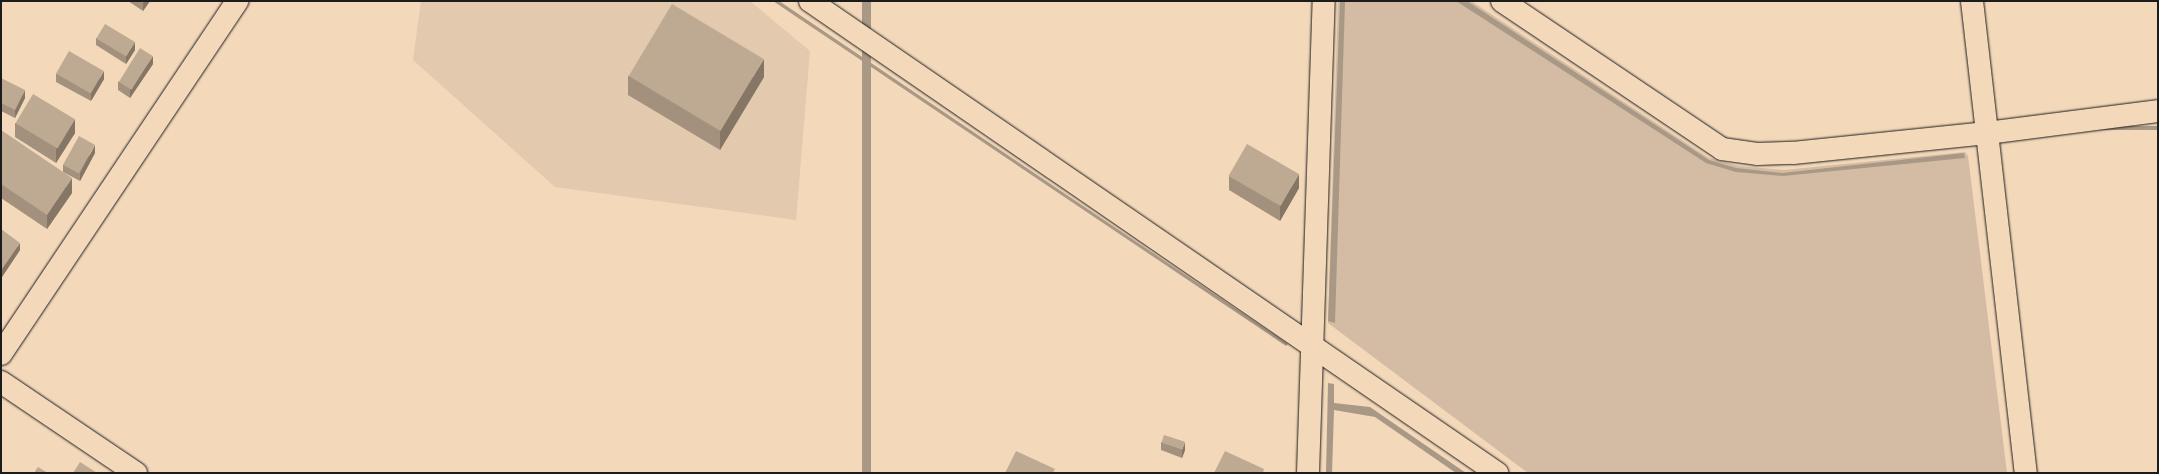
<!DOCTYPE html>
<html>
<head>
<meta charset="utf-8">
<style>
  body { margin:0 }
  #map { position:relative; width:2159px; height:474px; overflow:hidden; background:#f3d8ba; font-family:Mali,sans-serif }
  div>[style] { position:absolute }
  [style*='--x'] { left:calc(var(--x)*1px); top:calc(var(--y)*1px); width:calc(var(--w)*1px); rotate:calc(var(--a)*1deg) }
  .built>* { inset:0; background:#e3caae }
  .green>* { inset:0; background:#d3bca3 }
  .water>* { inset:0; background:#a99885; transform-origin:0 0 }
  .roads { filter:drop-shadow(0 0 1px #1c1c1c) drop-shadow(0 0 1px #1c1c1c) }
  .street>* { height:22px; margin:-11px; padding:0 11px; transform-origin:11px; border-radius:11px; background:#f3d8ba }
  .wall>* { inset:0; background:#a3917e }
  .shaded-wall>* { inset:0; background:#857666 }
  .building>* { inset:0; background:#bea992; transform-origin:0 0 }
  span { translate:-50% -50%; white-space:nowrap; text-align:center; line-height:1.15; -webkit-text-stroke:4px #f3d8ba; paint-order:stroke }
  .frame { position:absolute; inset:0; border:2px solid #1c1c1c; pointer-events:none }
</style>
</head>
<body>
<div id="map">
  <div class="built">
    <i style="clip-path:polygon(421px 1px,750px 1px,810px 51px,796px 220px,555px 187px,413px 60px)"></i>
  </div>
  <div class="green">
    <i style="clip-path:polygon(1338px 1px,1471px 1px,1709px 158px,1739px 166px,1784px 170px,1965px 152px,1968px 156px,2007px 473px,1528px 473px,1328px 323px)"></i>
  </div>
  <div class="water">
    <i style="clip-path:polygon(773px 1px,779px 1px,1288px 344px,1286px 346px)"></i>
    <i style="left:862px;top:1px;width:9px;height:514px"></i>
    <i style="clip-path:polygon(1340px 1px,1345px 1px,1335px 323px,1328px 321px)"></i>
    <i style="clip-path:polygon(1456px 1px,1467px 1px,1709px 160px,1736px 168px,1782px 173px,1964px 153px,1965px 158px,1783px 176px,1736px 172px,1706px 163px)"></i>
    <i style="left:2158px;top:126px;width:4px;height:151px;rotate:90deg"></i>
    <i style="clip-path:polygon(1328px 383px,1334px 384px,1334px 403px,1370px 407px,1466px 473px,1456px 473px,1375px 417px,1334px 410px,1332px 473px,1326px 473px)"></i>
  </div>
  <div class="roads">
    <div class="street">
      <i style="--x:810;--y:1;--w:834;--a:34.49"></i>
      <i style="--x:1502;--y:1;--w:265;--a:33.9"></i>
      <i style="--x:1722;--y:149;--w:35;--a:8"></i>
      <i style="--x:1757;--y:154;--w:36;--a:-2"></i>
      <i style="--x:1793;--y:153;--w:195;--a:-5.9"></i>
      <i style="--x:1987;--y:133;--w:172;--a:-7.3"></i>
      <i style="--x:1972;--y:1;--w:475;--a:83.5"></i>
      <i style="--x:1;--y:354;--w:425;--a:-56.2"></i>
      <i style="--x:1;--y:382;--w:163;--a:34"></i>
      <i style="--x:1308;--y:473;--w:472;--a:-88.1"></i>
    </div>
  </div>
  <div class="wall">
    <i style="clip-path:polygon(128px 1px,150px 1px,143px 11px)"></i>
    <i style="clip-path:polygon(96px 38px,135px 50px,126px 64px,96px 45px)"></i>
    <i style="clip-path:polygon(153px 64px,130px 98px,118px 90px,118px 82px)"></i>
    <i style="clip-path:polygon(56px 74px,104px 79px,91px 101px,56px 82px)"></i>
    <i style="clip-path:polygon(628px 76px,764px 77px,720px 150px,628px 95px)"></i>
    <i style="clip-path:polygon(1px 78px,25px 98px,15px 118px,1px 111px)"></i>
    <i style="clip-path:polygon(15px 123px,75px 133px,56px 163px,15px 137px)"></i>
    <i style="clip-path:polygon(1px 130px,72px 193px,47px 229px,1px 198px)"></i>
    <i style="clip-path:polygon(95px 153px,80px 181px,63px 172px,63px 165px)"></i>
    <i style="clip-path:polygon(1229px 176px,1299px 188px,1280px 221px,1229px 190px)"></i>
    <i style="clip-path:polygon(1px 229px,20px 250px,2px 277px,1px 276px)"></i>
    <i style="clip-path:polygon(1161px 442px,1185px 450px,1182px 458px,1161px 450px)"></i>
  </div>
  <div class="shaded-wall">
    <i style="clip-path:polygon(145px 1px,150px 1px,143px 11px,143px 3px)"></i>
    <i style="clip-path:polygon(135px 42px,135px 50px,126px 64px,126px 56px)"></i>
    <i style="clip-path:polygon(153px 56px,153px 64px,130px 98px,130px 90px)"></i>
    <i style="clip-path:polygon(764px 59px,764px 77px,720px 150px,720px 131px)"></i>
    <i style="clip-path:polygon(104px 71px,104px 79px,91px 101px,91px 93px)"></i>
    <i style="clip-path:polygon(25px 90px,25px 98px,15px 118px,15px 110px)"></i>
    <i style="clip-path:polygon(75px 119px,75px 133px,56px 163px,56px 149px)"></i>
    <i style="clip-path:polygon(95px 145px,95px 153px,80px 181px,80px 173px)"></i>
    <i style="clip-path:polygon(1299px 174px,1299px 188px,1280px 221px,1280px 207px)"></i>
    <i style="clip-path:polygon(72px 178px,72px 193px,47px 229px,47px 215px)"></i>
    <i style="clip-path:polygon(20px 243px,20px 250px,2px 277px,2px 269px)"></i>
    <i style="clip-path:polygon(1185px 442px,1185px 450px,1182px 458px,1182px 450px)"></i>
  </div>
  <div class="building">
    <i style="left:672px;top:4px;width:107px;height:84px;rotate:31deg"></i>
    <i style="left:105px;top:24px;width:35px;height:17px;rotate:31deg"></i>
    <i style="left:140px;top:48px;width:15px;height:40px;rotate:32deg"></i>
    <i style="left:69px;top:51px;width:40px;height:26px;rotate:30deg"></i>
    <i style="clip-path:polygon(1px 78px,25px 90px,15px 110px,1px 103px)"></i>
    <i style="left:33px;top:94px;width:49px;height:34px;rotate:31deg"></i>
    <i style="clip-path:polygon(1px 130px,72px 178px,47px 215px,1px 184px)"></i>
    <i style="left:79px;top:136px;width:18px;height:33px;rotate:29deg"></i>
    <i style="left:1247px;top:144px;width:60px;height:37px;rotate:30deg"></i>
    <i style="clip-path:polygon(1px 229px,20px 243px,2px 269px,1px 268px)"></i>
    <i style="left:1164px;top:435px;width:22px;height:8px;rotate:18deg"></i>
    <i style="clip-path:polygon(1016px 451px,1055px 469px,1053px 473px,1005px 473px)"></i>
    <i style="clip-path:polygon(1225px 451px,1264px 469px,1263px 473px,1214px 473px)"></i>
    <i style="clip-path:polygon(80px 462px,97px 473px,73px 473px)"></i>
    <i style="clip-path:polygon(38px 467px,48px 473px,34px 473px)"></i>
  </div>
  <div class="frame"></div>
</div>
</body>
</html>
